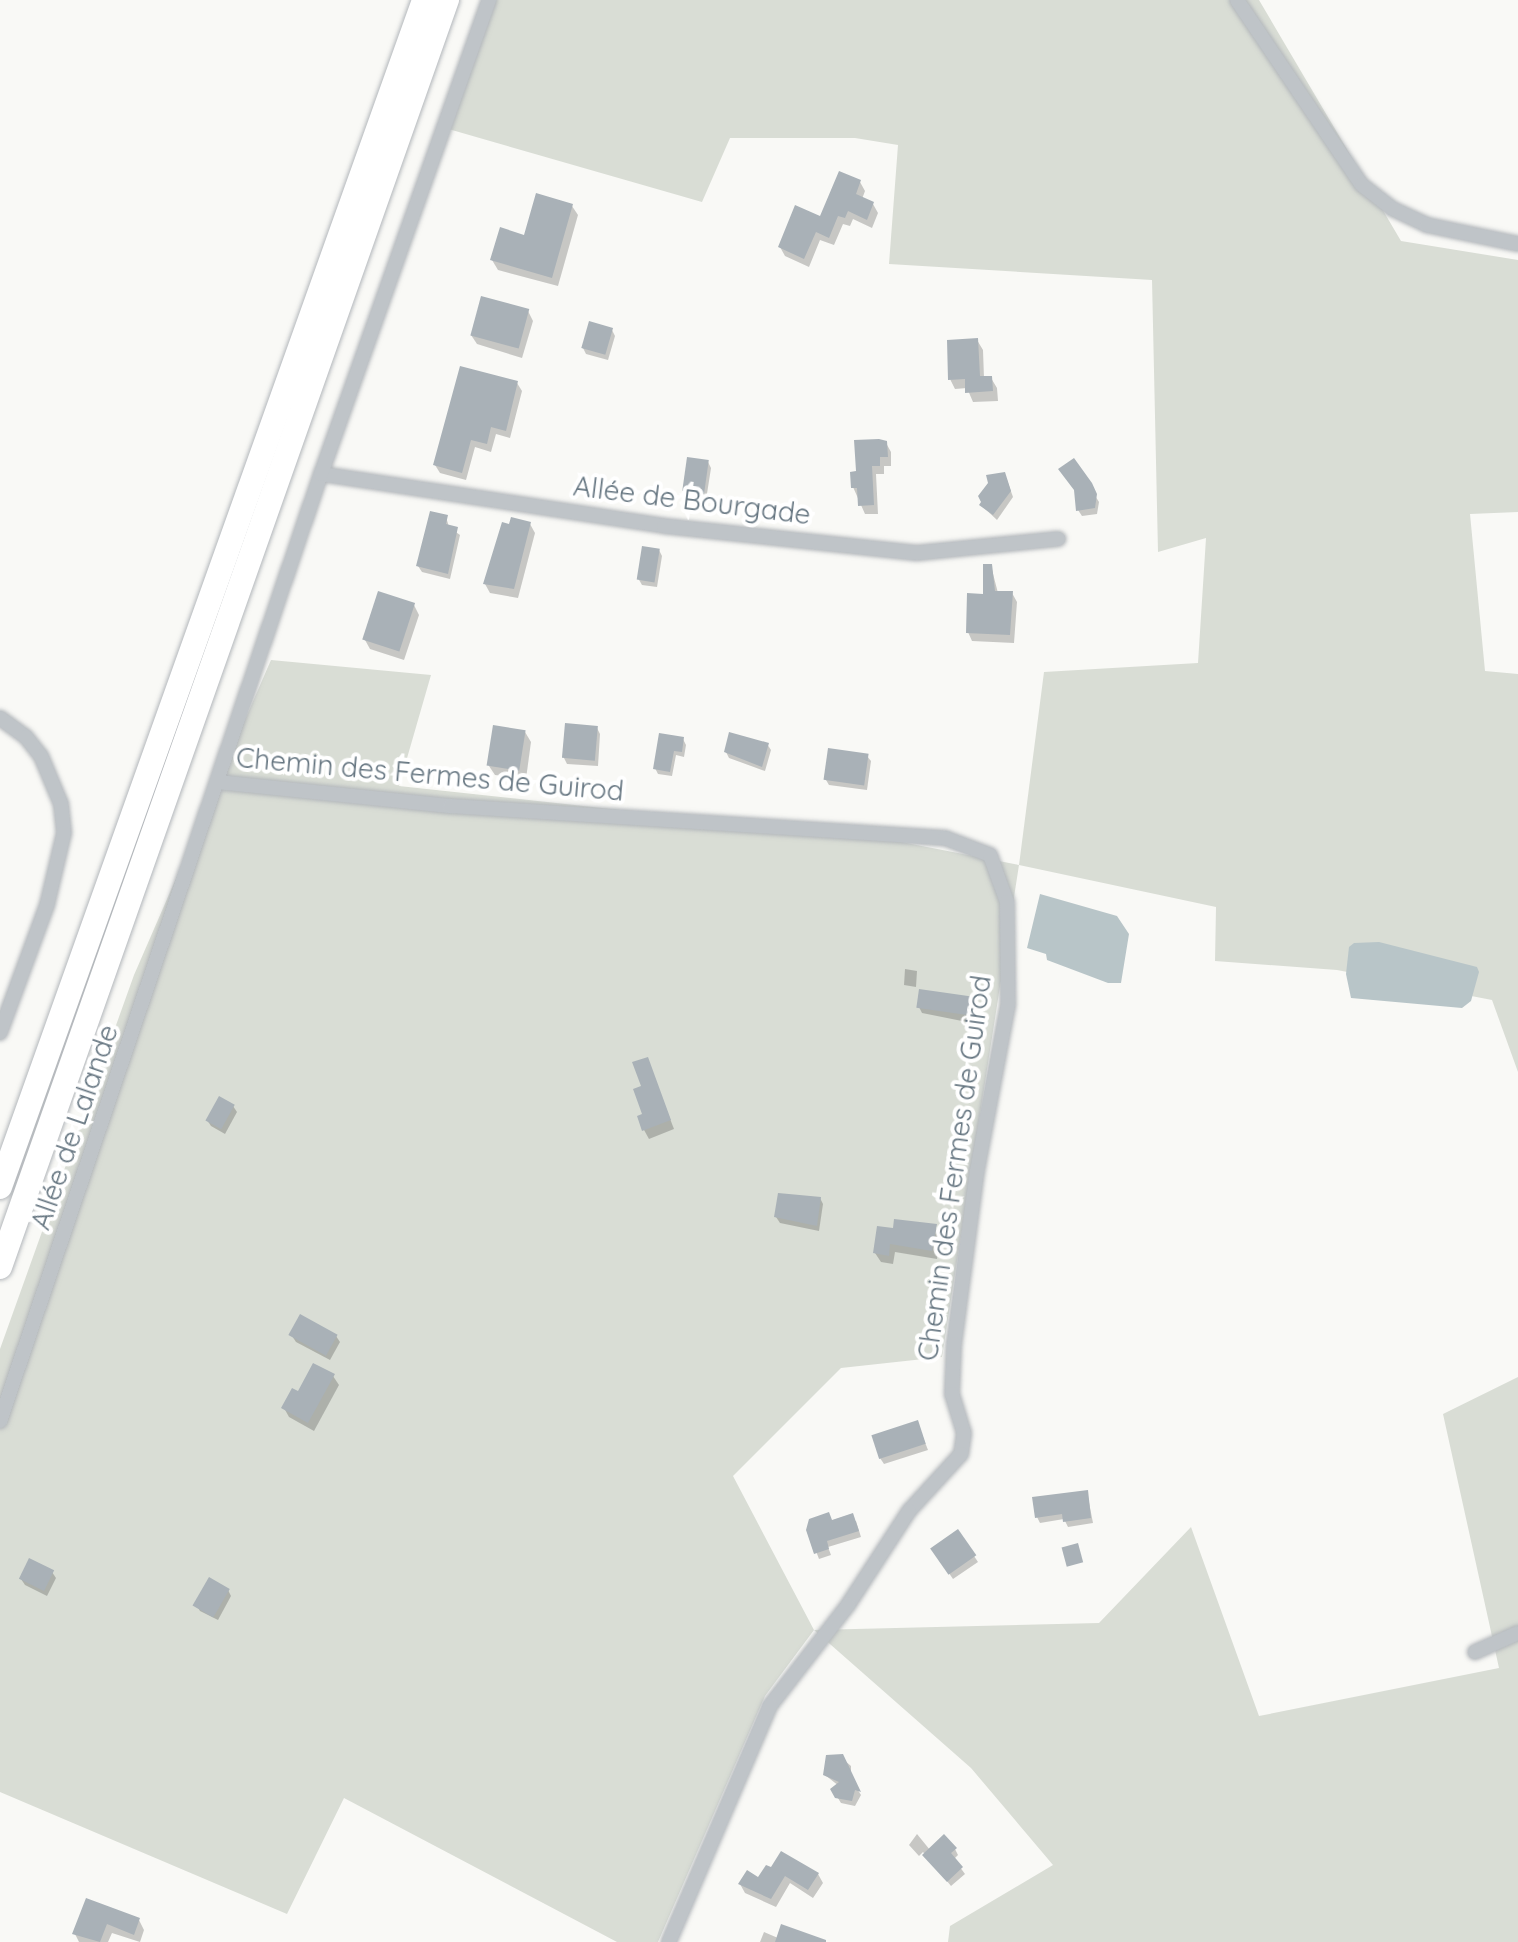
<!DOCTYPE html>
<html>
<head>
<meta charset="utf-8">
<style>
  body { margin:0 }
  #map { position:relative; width:1518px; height:1942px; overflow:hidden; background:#f9f9f6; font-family:Quicksand,sans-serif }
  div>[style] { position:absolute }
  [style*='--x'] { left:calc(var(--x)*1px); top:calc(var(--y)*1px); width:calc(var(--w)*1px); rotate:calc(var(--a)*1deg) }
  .green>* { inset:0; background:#d9ddd5 }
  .water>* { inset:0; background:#b8c5c8 }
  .shadow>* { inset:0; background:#0003 }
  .building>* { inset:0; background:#a9b1b7; transform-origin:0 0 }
  .roads { filter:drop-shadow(0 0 2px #b3b7bb) drop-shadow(0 0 2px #b3b7bb) }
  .minor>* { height:14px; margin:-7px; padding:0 7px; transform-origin:7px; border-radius:7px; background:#bfc4c8 }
  .trunk>* { height:24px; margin:-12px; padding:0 12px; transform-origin:12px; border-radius:12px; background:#fff }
  span { translate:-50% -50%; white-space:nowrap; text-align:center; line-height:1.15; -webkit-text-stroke:8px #fff; paint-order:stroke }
  .street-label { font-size:28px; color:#657580 }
</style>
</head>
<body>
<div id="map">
  <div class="green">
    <i style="clip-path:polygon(496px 0,1259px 0,1401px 241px,1518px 260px,1518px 512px,1470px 514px,1485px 671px,1518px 674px,1518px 1072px,1492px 1000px,1337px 970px,1215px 961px,1216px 907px,1019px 865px,942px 1357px,841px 1368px,733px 1476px,814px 1630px,1099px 1623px,1191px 1527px,1259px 1716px,1499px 1668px,1443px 1414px,1518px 1377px,1518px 1942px,948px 1942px,950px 1926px,1053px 1865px,971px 1768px,814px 1630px,765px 1696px,658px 1942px,617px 1942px,344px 1798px,287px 1914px,0 1792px,0 1349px,134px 975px,271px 660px,431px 675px,399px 786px,886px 839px,1019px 865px,1044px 672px,1198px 663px,1206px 538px,1158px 552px,1152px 280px,889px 264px,898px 145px,855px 138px,730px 138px,702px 202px,438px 126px)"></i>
  </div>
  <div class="water">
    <i style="clip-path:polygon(1040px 894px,1117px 916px,1129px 934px,1121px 983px,1108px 983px,1047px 960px,1046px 954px,1027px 948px)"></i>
    <i style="clip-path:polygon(1379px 942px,1477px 967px,1479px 972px,1471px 1001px,1462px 1008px,1351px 998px,1346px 974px,1349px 947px,1354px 943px)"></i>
  </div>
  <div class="shadow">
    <i style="clip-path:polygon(860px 182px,865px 191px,862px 199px,873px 204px,878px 213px,872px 228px,853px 219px,850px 226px,843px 224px,834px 245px,820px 240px,809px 267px,785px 256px,780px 247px,822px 218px)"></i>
    <i style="clip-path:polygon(572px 206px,578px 215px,558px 286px,498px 270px,492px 260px)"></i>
    <i style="clip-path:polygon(528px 311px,533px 321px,522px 358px,477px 344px,471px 335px)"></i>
    <i style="clip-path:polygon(612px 330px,615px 336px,608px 360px,586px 354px,583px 348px)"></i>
    <i style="clip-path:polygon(977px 340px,983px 350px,984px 378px,991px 378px,997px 388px,998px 401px,973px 402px,967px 388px,955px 389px,950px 379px)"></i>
    <i style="clip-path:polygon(517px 383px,522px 391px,510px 438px,496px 434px,491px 452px,475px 447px,466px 480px,440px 473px,435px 465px)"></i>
    <i style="clip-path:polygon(886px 443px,891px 452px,891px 466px,884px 466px,884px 474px,876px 474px,878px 514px,865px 514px,853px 487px,858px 473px)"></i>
    <i style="clip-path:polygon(1073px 461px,1099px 502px,1097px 514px,1082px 516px,1078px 510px)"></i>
    <i style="clip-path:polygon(708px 462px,711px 468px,706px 500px,688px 497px,684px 491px)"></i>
    <i style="clip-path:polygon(1007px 480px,1013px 497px,997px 520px,981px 505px)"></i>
    <i style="clip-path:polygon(446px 517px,449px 527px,460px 535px,450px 579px,422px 572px,418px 566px)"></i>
    <i style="clip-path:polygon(530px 524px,535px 533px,518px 598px,490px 593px,485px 584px)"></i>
    <i style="clip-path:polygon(659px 550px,662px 556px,657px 587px,642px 585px,638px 578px)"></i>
    <i style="clip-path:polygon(991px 566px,998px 593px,1012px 593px,1017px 602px,1014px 643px,972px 641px,968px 632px,985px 596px)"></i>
    <i style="clip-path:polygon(414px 605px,419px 615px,404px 660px,370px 649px,365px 640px)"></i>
    <i style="clip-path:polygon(597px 728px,600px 734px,598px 766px,567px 764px,564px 758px)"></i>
    <i style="clip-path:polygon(525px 732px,531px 742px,526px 779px,495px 775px,489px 766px)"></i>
    <i style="clip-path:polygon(683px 739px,686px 745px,684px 757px,676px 755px,672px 776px,658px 774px,655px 768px)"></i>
    <i style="clip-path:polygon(767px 744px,771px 750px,765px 771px,729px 758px,726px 752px)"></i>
    <i style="clip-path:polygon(867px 756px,871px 761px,867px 790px,829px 785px,826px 780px)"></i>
    <i style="clip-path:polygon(905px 969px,917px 971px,916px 987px,904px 985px)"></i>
    <i style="clip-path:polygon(972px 999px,975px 1005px,972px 1023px,922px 1013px,919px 1007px)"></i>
    <i style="clip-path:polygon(647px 1059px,674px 1129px,649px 1139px,644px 1130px)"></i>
    <i style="clip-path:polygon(233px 1106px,237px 1112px,225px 1134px,211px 1126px,207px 1120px)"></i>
    <i style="clip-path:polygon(820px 1198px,823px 1204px,819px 1231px,780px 1223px,776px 1217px)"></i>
    <i style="clip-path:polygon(935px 1226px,940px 1235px,937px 1259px,895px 1252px,893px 1264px,881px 1262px,875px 1253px,895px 1230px)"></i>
    <i style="clip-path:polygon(292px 1336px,336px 1336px,340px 1342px,330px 1360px,296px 1342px)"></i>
    <i style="clip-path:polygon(333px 1376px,339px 1385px,314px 1431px,289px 1417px,284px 1408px,299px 1393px)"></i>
    <i style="clip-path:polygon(917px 1422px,928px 1450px,884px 1464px,880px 1458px)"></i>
    <i style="clip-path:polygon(1087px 1492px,1093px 1523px,1068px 1527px,1064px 1519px,1040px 1523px,1037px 1517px)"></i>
    <i style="clip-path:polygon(856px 1521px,861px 1537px,828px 1547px,831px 1555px,819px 1559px,808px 1530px,832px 1522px)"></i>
    <i style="clip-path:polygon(936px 1554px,974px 1556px,978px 1562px,953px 1579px)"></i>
    <i style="clip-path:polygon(52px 1572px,56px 1578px,47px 1596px,25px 1585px,21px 1579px)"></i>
    <i style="clip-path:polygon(228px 1590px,231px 1596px,218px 1620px,200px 1611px,197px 1606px)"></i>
    <i style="clip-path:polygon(844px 1760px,851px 1766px,851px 1779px,861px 1795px,855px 1806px,841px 1803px,833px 1790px,839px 1786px,825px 1775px)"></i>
    <i style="clip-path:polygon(917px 1834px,930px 1850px,955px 1849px,958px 1855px,954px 1859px,965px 1874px,951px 1886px,923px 1852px,919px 1856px,909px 1845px)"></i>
    <i style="clip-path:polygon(767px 1867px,818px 1874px,823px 1883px,813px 1898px,790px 1883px,776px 1907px,745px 1893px,740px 1884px,759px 1879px)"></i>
    <i style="clip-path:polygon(87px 1900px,139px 1920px,144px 1930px,140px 1942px,112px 1933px,108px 1942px,79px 1942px,75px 1934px)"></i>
    <i style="clip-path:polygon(764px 1932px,778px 1938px,807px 1942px,760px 1942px)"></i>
  </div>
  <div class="building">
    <i style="clip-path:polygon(839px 171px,861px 180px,856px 194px,874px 202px,867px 220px,848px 211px,845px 218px,838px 216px,829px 238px,816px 232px,804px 259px,778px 247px,795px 205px,820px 216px)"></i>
    <i style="clip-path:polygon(536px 193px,573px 204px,552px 278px,490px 260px,500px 227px,524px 235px)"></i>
    <i style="left:481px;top:296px;width:50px;height:41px;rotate:15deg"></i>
    <i style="left:589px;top:321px;width:25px;height:28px;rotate:16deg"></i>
    <i style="clip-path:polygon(978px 338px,980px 376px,992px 376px,993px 391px,965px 393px,965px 379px,948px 380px,947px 340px)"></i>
    <i style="clip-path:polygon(460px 366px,518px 381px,506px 431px,491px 427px,487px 444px,471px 440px,462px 473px,433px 465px)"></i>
    <i style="clip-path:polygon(879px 439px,887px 441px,888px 457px,880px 457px,880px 466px,872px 466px,874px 505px,858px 506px,857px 488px,851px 488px,850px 472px,856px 471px,854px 440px)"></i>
    <i style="left:687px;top:457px;width:22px;height:34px;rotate:8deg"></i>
    <i style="clip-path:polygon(1074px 458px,1092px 483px,1097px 494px,1095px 508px,1076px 511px,1074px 490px,1058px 469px)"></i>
    <i style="clip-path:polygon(1005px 472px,1011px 491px,993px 515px,979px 505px,981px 502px,978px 496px,988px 483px,986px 475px)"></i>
    <i style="clip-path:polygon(430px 511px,448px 515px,446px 524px,458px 527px,448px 574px,416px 566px)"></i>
    <i style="clip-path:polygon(511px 517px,531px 522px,514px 589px,483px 584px,502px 522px,509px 524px)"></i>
    <i style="left:642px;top:546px;width:18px;height:34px;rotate:9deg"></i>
    <i style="clip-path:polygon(983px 564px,992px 564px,995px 591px,1013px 591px,1010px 635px,966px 633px,967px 593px,983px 594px)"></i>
    <i style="left:378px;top:591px;width:39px;height:51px;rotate:18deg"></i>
    <i style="left:565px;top:723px;width:33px;height:35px;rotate:5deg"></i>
    <i style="left:493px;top:725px;width:33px;height:41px;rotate:9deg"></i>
    <i style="clip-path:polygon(729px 732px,769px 743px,762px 767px,724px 752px)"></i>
    <i style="clip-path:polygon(659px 733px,684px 737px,682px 752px,674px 751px,670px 772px,653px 769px)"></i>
    <i style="left:828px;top:748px;width:41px;height:32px;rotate:8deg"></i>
    <i style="left:919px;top:989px;width:55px;height:19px;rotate:8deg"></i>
    <i style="clip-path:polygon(648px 1057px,671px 1120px,642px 1131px,637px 1116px,642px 1114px,633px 1089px,641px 1086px,632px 1062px)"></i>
    <i style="left:219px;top:1096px;width:18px;height:28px;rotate:29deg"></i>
    <i style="clip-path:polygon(778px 1193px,821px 1197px,817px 1226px,774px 1217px)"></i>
    <i style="clip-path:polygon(894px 1219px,937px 1224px,932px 1251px,890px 1244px,889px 1256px,873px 1253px,877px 1226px,893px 1228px)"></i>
    <i style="left:300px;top:1314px;width:43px;height:24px;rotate:29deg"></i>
    <i style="clip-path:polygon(313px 1363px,335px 1374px,308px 1423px,281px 1408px,292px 1388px,298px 1391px)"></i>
    <i style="left:918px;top:1420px;width:25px;height:49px;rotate:72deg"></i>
    <i style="clip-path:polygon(1088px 1490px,1091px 1518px,1063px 1522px,1062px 1514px,1035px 1518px,1032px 1497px)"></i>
    <i style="clip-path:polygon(829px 1512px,832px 1520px,853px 1513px,859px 1531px,827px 1541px,829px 1549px,814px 1554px,806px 1530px,809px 1519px)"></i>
    <i style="left:958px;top:1529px;width:32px;height:34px;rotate:55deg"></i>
    <i style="left:1078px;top:1543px;width:20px;height:17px;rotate:75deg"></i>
    <i style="left:29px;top:1558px;width:28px;height:23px;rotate:26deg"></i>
    <i style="left:209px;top:1577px;width:24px;height:33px;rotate:30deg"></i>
    <i style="clip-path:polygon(843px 1754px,861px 1792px,855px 1790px,852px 1801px,835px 1798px,830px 1789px,839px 1782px,823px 1775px,826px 1755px)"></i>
    <i style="clip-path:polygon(944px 1834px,957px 1848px,951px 1853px,963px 1867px,947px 1882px,922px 1855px)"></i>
    <i style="clip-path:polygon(781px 1851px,819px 1873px,808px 1890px,785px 1876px,771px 1899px,738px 1884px,747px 1870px,758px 1877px,766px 1865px,771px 1867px)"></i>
    <i style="clip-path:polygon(86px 1898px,140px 1918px,134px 1935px,107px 1924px,100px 1942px,72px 1934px)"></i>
    <i style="clip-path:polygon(781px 1924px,826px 1940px,826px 1942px,775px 1942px)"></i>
  </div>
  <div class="roads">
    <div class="minor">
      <i style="--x:1237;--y:0;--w:223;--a:56"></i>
      <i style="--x:1362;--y:185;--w:39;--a:38"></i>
      <i style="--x:1393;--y:209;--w:38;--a:25"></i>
      <i style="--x:1427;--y:225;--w:93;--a:11.8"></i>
      <i style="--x:321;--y:474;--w:347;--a:8.6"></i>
      <i style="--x:664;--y:526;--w:254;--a:6.1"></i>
      <i style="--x:917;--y:553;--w:142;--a:-5.7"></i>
      <i style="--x:0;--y:718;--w:32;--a:36"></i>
      <i style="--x:26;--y:737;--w:24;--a:52"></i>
      <i style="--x:41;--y:756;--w:52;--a:67.4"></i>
      <i style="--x:61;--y:804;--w:29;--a:84"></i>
      <i style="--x:64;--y:833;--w:74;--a:103.3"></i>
      <i style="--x:47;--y:905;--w:136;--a:110.2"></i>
      <i style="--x:217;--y:782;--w:234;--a:5.9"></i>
      <i style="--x:450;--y:806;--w:496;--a:3.7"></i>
      <i style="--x:945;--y:838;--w:48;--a:20.7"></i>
      <i style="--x:990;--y:855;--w:50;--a:70.1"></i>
      <i style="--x:1007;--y:902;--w:103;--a:89.4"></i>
      <i style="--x:1008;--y:1005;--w:168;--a:100.6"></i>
      <i style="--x:977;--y:1170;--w:176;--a:97.5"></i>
      <i style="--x:954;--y:1344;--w:50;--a:92.3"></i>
      <i style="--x:952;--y:1394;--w:41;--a:72.9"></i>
      <i style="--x:964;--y:1433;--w:21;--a:98"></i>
      <i style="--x:961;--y:1454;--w:77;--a:132.4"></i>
      <i style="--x:909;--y:1511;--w:112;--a:123"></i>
      <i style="--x:848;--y:1605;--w:128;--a:127.7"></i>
      <i style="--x:770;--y:1706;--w:257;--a:113.2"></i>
      <i style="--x:0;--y:1421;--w:1000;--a:-71.28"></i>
      <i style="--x:321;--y:474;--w:503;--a:-70.48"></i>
      <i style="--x:1475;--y:1652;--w:47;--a:-23.8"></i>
    </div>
    <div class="trunk">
      <i style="--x:0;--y:1187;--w:1260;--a:-70.34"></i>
      <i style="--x:0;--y:1267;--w:1344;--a:-70.57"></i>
    </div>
  </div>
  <div class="street-label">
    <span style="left:692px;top:500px;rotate:7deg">Allée de Bourgade</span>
    <span style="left:430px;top:774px;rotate:5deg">Chemin des Fermes de Guirod</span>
    <span style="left:74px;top:1127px;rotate:-71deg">Allée de Lalande</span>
    <span style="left:954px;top:1168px;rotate:-82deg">Chemin des Fermes de Guirod</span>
  </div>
</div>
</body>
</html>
